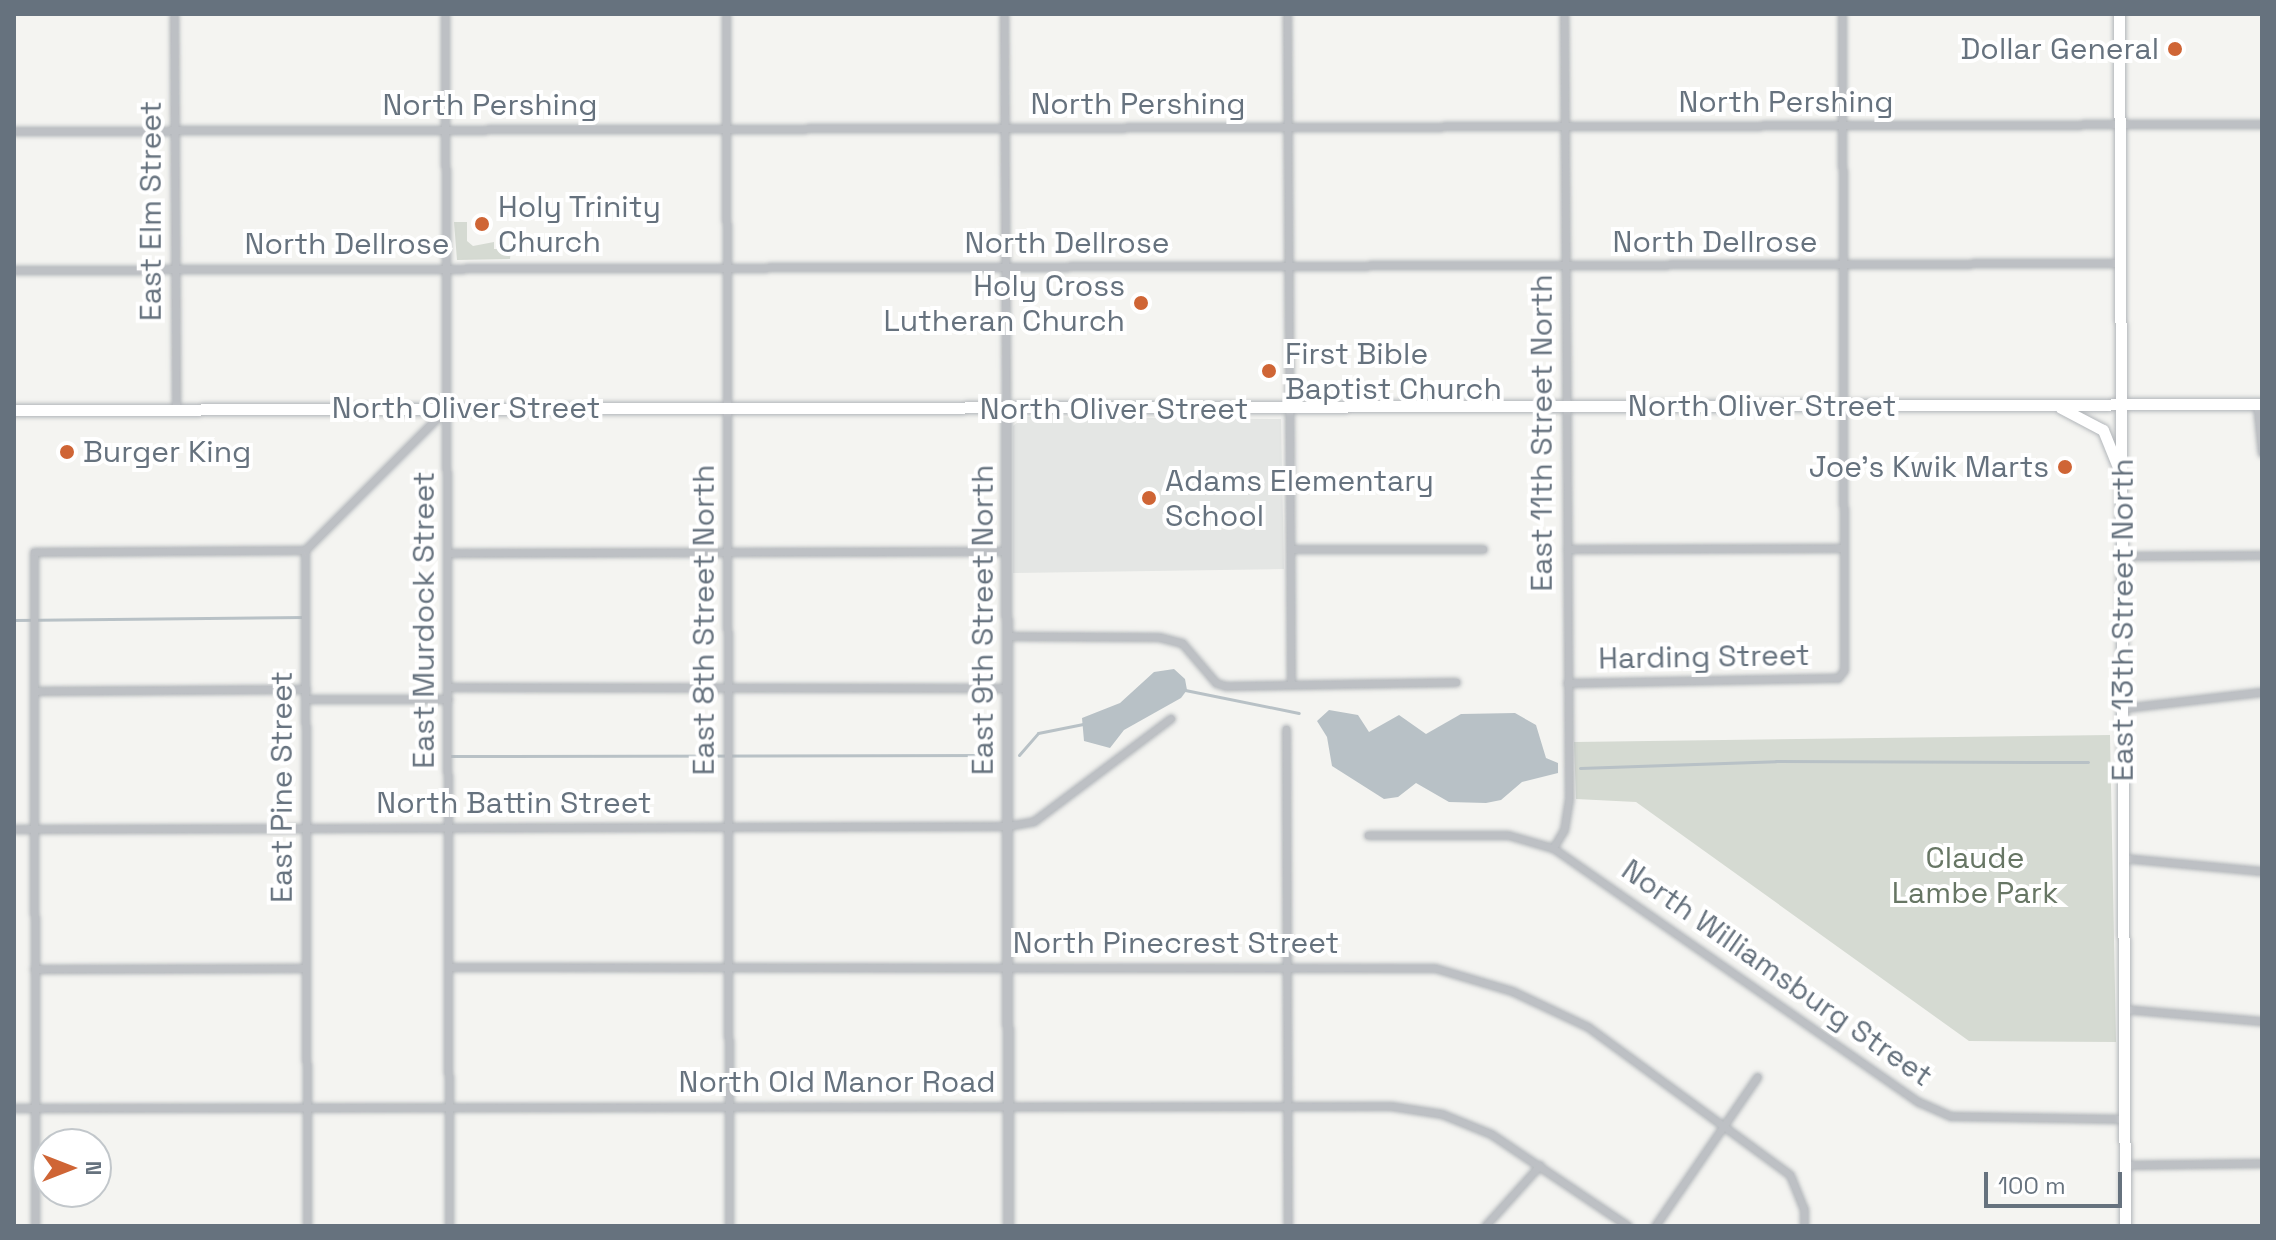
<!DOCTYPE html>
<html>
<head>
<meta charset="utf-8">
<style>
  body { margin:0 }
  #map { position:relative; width:2276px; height:1240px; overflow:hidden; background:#f4f4f1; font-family:"Space Grotesk",sans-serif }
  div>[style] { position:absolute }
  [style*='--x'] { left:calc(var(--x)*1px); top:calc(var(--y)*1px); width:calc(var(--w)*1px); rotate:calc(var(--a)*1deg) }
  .built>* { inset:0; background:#e4e6e4 }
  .green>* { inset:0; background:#d5dad2 }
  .water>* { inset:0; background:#b8c1c6 }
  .stream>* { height:3px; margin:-1.5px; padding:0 1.5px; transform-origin:1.5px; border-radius:1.5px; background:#b8c1c6 }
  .roads { filter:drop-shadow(0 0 2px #b2b6ba) drop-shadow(0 0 2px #b2b6ba) }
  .minor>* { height:7px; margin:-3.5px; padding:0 3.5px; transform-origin:3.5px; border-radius:3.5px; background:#bdc0c4 }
  .tertiary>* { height:9px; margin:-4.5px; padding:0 4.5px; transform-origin:4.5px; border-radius:4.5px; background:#bdc0c4 }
  .secondary>* { height:11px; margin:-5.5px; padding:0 5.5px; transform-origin:5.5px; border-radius:5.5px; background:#fff }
  .dots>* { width:22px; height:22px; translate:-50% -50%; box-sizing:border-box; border:4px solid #fff; border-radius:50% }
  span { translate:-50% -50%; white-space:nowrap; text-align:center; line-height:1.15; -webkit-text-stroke:8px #fff; paint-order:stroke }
  .poi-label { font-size:30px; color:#66727e }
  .right { translate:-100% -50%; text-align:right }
  .left { translate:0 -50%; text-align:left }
  .street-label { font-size:30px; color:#66727e }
  .park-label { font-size:30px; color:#677664 }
  .frame { position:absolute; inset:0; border:16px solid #66727e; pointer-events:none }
  .north { position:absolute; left:32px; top:1128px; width:80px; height:80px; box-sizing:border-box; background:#fff; border:2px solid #c2c7cb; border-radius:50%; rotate:90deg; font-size:22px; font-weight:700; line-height:32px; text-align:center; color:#66727e }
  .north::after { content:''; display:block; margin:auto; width:28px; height:36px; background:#cf6535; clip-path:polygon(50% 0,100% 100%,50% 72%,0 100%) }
  .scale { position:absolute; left:1984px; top:1172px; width:138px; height:36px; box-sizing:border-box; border:4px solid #66727e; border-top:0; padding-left:10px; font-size:24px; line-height:28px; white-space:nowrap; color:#66727e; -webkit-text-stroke:6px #fff; paint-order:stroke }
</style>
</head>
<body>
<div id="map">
  <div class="built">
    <i style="clip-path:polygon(1024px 417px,1281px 419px,1284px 569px,1013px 573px,1013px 426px)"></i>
  </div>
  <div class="green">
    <i style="clip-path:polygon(454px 222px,467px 222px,467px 241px,473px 246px,494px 242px,494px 249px,511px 249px,510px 259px,457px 260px)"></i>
    <i style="clip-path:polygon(2110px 735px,2116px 1042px,1969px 1041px,1636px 802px,1576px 799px,1574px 742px)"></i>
  </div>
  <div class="water">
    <i style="clip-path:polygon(1174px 669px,1185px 679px,1187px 690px,1181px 698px,1124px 730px,1110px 748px,1084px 741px,1082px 718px,1120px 703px,1154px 672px)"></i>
    <i style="clip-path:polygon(1329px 710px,1358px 715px,1369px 732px,1399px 715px,1426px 734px,1461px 714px,1515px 713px,1536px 725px,1546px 758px,1558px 763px,1558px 773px,1522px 782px,1501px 800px,1486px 803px,1449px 802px,1416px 783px,1398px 797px,1384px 799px,1332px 766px,1327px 737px,1317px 721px)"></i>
  </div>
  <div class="stream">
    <i style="--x:14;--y:620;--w:292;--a:-0.6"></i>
    <i style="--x:1185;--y:690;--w:116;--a:11.4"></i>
    <i style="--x:1019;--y:755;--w:29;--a:-49"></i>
    <i style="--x:1038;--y:733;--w:46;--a:-11.3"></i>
    <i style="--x:448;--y:756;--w:544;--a:-0.11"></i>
    <i style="--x:1580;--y:768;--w:196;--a:-2"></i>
    <i style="--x:1776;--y:761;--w:312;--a:0.2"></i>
  </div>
  <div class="roads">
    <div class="minor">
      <i style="--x:174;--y:14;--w:395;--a:89.7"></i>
      <i style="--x:445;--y:14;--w:1212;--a:89.81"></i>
      <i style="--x:726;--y:14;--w:1212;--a:89.86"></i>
      <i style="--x:1004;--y:14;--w:394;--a:89.7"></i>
      <i style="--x:1287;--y:14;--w:670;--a:89.66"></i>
      <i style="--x:14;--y:131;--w:2248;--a:-0.18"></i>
      <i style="--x:14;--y:270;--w:2107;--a:-0.19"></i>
      <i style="--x:2257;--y:404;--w:49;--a:84.2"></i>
      <i style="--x:1291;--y:549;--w:192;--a:0"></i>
      <i style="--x:1567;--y:549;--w:277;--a:-0.2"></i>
      <i style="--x:448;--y:553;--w:559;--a:-0.2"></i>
      <i style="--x:2123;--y:556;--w:139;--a:-0.4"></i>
      <i style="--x:1007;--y:636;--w:152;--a:0.4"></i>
      <i style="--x:1159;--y:637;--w:24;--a:15"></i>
      <i style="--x:1182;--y:643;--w:52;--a:49.6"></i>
      <i style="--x:1216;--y:683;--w:10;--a:17"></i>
      <i style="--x:1226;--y:686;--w:230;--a:-1"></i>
      <i style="--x:1567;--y:683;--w:271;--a:-1.1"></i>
      <i style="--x:1838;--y:678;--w:10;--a:-53"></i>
      <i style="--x:1844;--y:670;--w:656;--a:-90.17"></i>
      <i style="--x:448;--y:687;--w:559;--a:0.1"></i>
      <i style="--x:34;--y:691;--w:272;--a:-0.4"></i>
      <i style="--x:306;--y:699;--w:142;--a:0"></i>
      <i style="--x:2123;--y:708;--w:140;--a:-6.6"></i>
      <i style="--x:1286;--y:729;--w:497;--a:89.8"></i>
      <i style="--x:14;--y:829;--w:993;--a:-0.17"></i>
      <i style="--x:1007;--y:826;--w:27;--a:-10"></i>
      <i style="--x:1034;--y:821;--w:171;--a:-36.9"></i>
      <i style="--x:1368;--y:835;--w:140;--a:0"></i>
      <i style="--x:1508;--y:835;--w:47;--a:16.1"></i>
      <i style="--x:1553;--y:848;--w:446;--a:34.8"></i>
      <i style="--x:1919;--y:1102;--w:35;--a:24"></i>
      <i style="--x:1951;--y:1116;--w:174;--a:1"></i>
      <i style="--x:1553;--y:848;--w:21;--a:-59"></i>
      <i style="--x:1564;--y:830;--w:31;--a:-81"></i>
      <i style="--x:1569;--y:799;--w:785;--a:-90.36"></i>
      <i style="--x:2124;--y:858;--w:139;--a:5.4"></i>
      <i style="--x:449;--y:967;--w:986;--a:0.06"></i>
      <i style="--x:1435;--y:968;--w:80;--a:16.6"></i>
      <i style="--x:1512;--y:991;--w:84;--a:25.3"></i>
      <i style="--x:1588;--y:1027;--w:250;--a:36.2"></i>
      <i style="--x:1790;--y:1175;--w:37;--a:68"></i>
      <i style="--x:1804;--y:1209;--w:17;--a:90"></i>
      <i style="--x:34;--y:969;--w:272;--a:-0.2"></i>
      <i style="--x:2124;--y:1009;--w:139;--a:5"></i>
      <i style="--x:14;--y:1108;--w:1377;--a:-0.08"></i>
      <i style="--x:1391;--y:1106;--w:52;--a:8.9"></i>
      <i style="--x:1442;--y:1114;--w:53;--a:22.2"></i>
      <i style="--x:1491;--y:1134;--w:165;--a:33.9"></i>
      <i style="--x:2125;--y:1165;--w:137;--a:-0.8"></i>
      <i style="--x:35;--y:1226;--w:674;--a:-90.09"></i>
      <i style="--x:34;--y:552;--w:271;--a:-0.4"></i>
      <i style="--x:307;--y:1226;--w:676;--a:-90.17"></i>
      <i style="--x:305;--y:550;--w:199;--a:-45"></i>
      <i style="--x:1485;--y:1226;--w:82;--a:-48"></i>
      <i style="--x:1655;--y:1226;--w:181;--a:-55.6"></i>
    </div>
    <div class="tertiary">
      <i style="--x:1006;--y:410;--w:816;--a:89.86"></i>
    </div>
    <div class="secondary">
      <i style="--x:2119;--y:14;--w:1212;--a:89.72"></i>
      <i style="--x:2061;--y:408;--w:47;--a:27.6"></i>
      <i style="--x:2103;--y:430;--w:40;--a:68"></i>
      <i style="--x:14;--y:410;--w:2248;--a:-0.15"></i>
    </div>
  </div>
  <div class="dots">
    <i style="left:2175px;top:49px;background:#cf6535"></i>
    <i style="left:482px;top:224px;background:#cf6535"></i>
    <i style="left:1141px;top:303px;background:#cf6535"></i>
    <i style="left:1269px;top:371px;background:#cf6535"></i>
    <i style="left:67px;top:452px;background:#cf6535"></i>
    <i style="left:2065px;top:467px;background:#cf6535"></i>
    <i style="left:1149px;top:498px;background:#cf6535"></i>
  </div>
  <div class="poi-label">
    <span class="right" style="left:2159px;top:49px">Dollar General</span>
    <span class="left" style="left:498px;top:224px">Holy Trinity<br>Church</span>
    <span class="right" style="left:1125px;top:303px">Holy Cross<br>Lutheran Church</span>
    <span class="left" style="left:1285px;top:371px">First Bible<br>Baptist Church</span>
    <span class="left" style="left:83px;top:452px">Burger King</span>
    <span class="right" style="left:2049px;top:467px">Joe's Kwik Marts</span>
    <span class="left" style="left:1165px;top:498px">Adams Elementary<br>School</span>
  </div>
  <div class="street-label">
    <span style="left:1786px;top:102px">North Pershing</span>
    <span style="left:1138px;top:104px">North Pershing</span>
    <span style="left:490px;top:105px">North Pershing</span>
    <span style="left:151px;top:211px;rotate:-90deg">East Elm Street</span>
    <span style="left:1715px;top:242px">North Dellrose</span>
    <span style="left:1067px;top:243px">North Dellrose</span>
    <span style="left:347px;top:244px">North Dellrose</span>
    <span style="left:1762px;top:406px">North Oliver Street</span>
    <span style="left:466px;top:408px">North Oliver Street</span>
    <span style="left:1114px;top:409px">North Oliver Street</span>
    <span style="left:1542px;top:433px;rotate:-90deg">East 11th Street North</span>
    <span style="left:424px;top:620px;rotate:-90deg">East Murdock Street</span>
    <span style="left:704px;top:620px;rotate:-90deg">East 8th Street North</span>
    <span style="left:983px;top:620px;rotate:-90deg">East 9th Street North</span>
    <span style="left:2123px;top:620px;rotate:-90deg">East 13th Street North</span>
    <span style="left:1704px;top:657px;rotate:-1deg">Harding Street</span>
    <span style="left:282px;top:787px;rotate:-90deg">East Pine Street</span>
    <span style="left:514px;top:803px">North Battin Street</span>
    <span style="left:1176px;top:943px">North Pinecrest Street</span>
    <span style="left:1777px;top:973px;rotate:35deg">North Williamsburg Street</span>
    <span style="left:837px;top:1082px">North Old Manor Road</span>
  </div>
  <div class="park-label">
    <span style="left:1975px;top:875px">Claude<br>Lambe Park</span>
  </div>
  <div class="frame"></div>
  <div class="north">N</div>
  <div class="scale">100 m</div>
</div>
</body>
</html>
